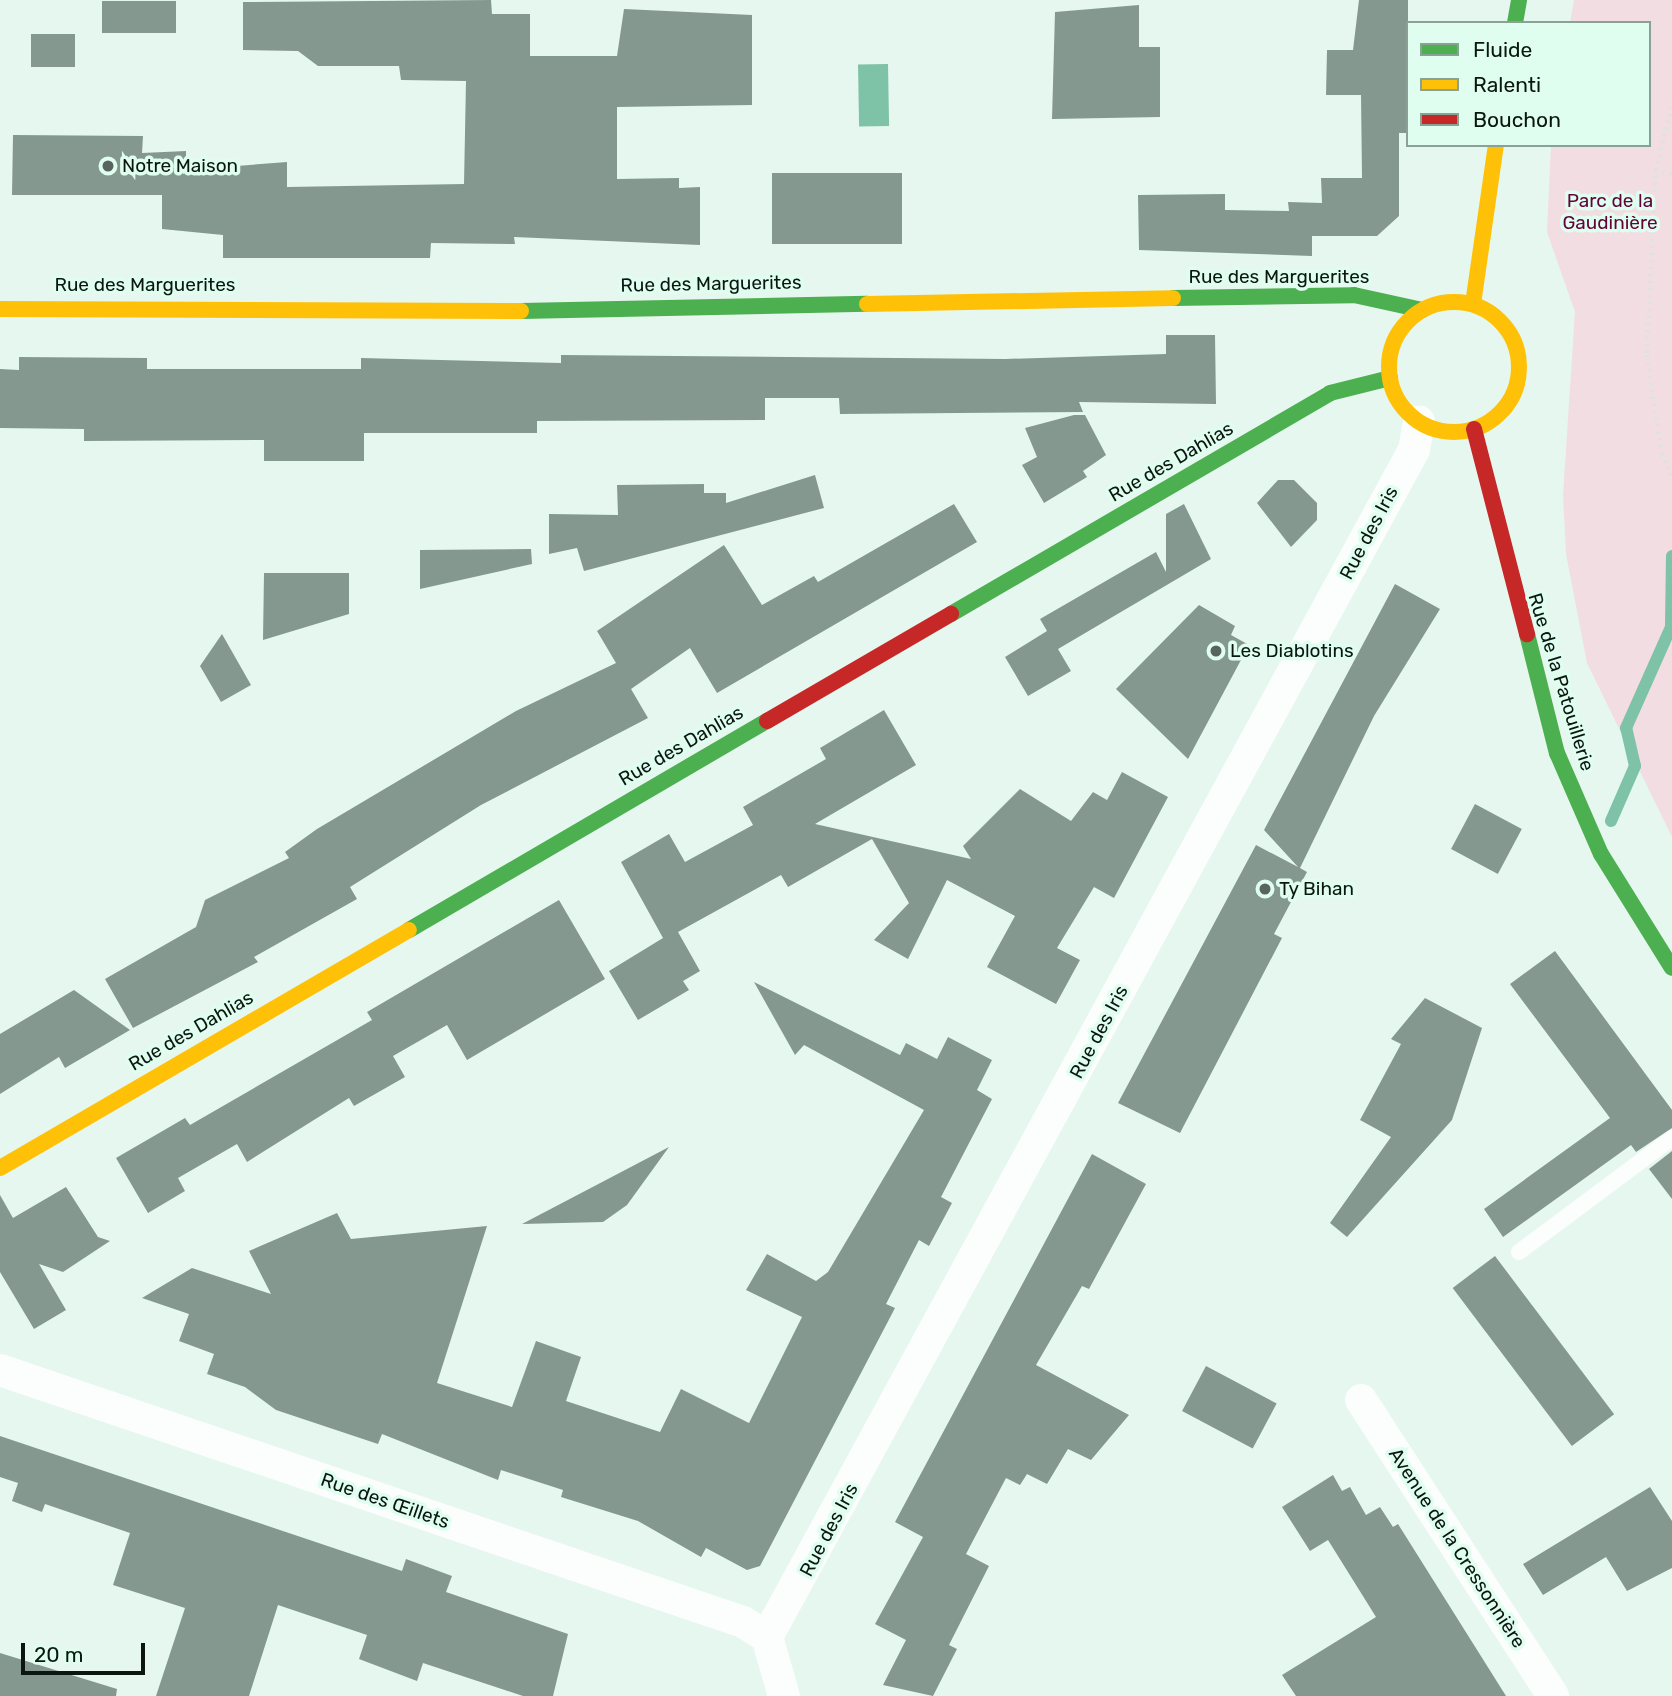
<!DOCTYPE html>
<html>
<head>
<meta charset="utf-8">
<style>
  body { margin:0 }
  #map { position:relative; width:1672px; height:1696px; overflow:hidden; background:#e6f7ef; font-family:Rubik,sans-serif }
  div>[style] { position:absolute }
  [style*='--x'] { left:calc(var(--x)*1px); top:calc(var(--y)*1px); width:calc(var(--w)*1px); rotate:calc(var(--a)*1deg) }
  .green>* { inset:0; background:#f2dde3 }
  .water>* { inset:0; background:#7ec2a7; transform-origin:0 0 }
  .stream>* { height:12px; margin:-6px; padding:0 6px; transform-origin:6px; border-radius:6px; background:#7ec2a7 }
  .building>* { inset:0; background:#849890; transform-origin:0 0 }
  .path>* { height:4.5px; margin-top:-2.25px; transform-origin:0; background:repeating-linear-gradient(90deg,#dee3e0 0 2px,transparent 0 7px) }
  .lane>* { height:16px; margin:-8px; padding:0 8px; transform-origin:8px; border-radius:8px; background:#fbfefd }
  .street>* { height:32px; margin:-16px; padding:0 16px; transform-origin:16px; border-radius:16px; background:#fbfefd }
  .fast>* { height:16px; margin:-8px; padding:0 8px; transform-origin:8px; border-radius:8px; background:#4caf50 }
  .slow>* { height:16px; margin:-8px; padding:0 8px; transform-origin:8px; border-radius:8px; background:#ffc107 }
  .slow>.ring { margin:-8px; padding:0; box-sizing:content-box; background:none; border:16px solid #ffc107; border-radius:50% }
  .jam>* { height:16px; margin:-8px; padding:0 8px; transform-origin:8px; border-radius:8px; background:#c62828 }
  .dots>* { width:19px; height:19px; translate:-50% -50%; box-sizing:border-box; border:4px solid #dffeef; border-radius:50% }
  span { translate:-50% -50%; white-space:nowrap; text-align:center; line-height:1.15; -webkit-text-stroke:7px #dffeef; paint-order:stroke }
  .poi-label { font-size:19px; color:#0b1611 }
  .left { translate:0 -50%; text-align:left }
  .park-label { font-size:19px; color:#630338 }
  .street-label { font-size:19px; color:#0b1611 }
  .legend { position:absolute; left:1406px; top:21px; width:245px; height:126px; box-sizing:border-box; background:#dffeef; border:2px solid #8aa196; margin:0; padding:9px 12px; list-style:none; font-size:21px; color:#0b1611 }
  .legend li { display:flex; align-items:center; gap:14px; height:35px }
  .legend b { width:35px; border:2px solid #8aa196 }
  .scale { position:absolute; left:21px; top:1643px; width:124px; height:32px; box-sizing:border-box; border:4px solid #0b1611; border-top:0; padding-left:9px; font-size:21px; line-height:24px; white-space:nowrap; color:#0b1611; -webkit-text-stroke:5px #dffeef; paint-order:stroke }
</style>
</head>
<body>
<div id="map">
  <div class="green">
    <i style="clip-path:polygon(1574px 0,1672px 0,1672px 837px,1587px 663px,1566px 554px,1563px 495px,1575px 312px,1547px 232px,1551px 145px,1649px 145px,1649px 23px,1570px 23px)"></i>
  </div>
  <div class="water">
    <i style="left:888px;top:64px;width:62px;height:30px;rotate:89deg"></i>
  </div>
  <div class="stream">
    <i style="--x:1611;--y:821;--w:60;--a:-66.4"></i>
    <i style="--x:1635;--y:766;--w:39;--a:-103"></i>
    <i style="--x:1626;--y:728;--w:111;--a:-66"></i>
    <i style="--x:1671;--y:627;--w:71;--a:-89.2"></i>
  </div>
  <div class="building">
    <i style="clip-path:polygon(491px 0,492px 14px,530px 14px,530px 56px,617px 56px,624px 9px,752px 15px,752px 105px,617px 107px,617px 179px,679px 178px,679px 188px,700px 187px,700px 245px,514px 237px,515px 244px,431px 243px,430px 258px,223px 258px,223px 235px,162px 229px,162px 195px,12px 195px,13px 135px,143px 136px,142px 153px,186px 151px,186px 170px,287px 162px,287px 187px,464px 184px,466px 81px,401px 80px,399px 66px,318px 66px,298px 51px,243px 50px,243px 2px)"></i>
    <i style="clip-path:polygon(1359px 0,1408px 0,1408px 133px,1399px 133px,1399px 216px,1377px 236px,1312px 236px,1312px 256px,1139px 250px,1138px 195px,1225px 194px,1225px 210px,1289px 211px,1288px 202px,1322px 203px,1321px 178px,1362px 178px,1361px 95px,1326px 95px,1327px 50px,1353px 50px)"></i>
    <i style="left:102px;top:1px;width:74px;height:32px"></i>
    <i style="clip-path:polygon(1139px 5px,1139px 47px,1160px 47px,1160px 117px,1052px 119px,1055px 12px)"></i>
    <i style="left:31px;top:34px;width:44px;height:33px"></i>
    <i style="left:772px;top:173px;width:130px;height:71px"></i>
    <i style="clip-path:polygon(1166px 335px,1215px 335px,1216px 404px,1079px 402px,1083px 412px,840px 414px,839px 398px,765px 398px,765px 420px,537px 421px,537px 433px,364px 433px,364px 461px,264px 461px,264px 440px,84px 441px,84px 429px,0 428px,0 369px,19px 370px,19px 357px,147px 358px,147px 369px,361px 369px,361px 358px,561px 363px,561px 355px,1005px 359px,1166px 354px)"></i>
    <i style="clip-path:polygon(1074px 415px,1085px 415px,1106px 455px,1083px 471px,1087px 477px,1044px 503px,1022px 465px,1037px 457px,1025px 428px)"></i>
    <i style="clip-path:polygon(815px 475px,824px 508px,584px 571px,577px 548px,549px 554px,549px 514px,618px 515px,617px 485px,704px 484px,704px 493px,726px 493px,726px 503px)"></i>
    <i style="clip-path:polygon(1278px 480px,1294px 480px,1317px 503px,1317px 520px,1291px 547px,1257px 503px)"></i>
    <i style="clip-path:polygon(954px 504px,977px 542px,717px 693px,690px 648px,631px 689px,648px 718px,481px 805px,350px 887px,357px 899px,254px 957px,258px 962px,133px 1028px,105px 979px,196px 927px,205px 900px,289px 858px,285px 852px,317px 829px,516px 711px,616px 663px,597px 631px,724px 545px,762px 605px,814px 576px,818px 582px)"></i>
    <i style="clip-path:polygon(1184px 504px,1211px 559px,1058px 649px,1071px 671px,1028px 696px,1005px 657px,1047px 631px,1040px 619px,1156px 552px,1166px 572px,1166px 514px)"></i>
    <i style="clip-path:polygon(531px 549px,532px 564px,420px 589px,420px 550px)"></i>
    <i style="clip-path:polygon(264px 573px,349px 573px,349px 614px,263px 640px)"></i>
    <i style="clip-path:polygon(1395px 584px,1440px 609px,1374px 716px,1300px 868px,1307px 872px,1274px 934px,1282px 938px,1180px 1133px,1118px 1103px,1256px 845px,1298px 867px,1264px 830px)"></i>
    <i style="clip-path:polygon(1199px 605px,1235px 626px,1231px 635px,1249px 645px,1188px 759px,1116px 689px)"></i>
    <i style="clip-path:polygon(222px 634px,251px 685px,221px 702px,200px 666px)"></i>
    <i style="clip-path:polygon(884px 710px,916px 765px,815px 824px,971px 859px,963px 846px,1020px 789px,1071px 821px,1093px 792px,1107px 800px,1122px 772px,1168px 797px,1114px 898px,1094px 887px,1057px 948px,1080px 960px,1056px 1004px,987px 967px,1015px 916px,947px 880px,908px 959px,874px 940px,909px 903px,872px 839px,788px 887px,781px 875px,678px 932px,700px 971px,683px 981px,689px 990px,638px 1020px,609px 971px,663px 938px,621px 862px,669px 834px,685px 862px,753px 825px,743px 807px,826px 759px,820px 748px)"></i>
    <i style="left:1475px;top:804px;width:53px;height:51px;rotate:28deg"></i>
    <i style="clip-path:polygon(559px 900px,605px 979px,467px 1060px,447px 1025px,393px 1056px,405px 1077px,354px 1106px,349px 1098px,247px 1162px,237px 1144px,178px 1178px,185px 1191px,148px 1213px,116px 1158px,185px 1118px,190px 1125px,372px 1020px,367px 1012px)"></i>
    <i style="clip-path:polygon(1555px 951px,1672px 1110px,1672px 1128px,1636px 1152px,1631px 1145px,1503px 1237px,1484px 1209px,1610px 1118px,1510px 984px)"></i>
    <i style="clip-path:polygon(754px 982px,900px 1055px,906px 1043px,937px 1059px,948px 1037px,992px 1060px,977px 1090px,992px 1099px,941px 1197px,952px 1203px,929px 1246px,919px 1240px,886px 1304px,895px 1308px,760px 1566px,747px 1570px,706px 1548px,701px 1557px,638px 1521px,561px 1497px,563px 1490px,501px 1470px,498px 1480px,382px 1434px,378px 1444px,276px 1410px,245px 1387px,207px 1374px,214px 1354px,179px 1341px,189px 1314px,142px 1298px,192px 1268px,271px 1294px,249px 1251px,337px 1213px,351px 1239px,487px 1226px,437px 1383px,512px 1407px,536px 1341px,581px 1357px,566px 1401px,660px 1432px,681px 1389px,749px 1423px,802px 1317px,746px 1290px,767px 1254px,816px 1281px,828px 1272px,924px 1110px,804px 1045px,795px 1055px)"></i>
    <i style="clip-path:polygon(74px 990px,130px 1030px,65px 1068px,59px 1057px,0 1094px,0 1034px)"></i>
    <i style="clip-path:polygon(1425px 998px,1482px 1028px,1452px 1120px,1347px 1237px,1330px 1223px,1391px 1137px,1360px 1120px,1401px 1044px,1391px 1039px)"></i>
    <i style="clip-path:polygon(669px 1147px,627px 1205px,603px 1222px,522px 1224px)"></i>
    <i style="clip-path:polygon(1672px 1151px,1672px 1199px,1649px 1169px)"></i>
    <i style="clip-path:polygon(1092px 1154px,1146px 1184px,1089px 1289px,1082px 1286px,1036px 1365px,1129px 1415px,1091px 1460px,1068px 1449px,1047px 1484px,1027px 1474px,1020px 1485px,1006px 1478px,966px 1554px,989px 1566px,949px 1645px,957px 1649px,933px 1696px,883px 1685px,906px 1640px,875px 1624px,923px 1537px,895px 1522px)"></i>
    <i style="clip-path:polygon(66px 1187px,98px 1237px,110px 1241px,63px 1272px,39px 1264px,66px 1310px,34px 1329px,0 1272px,0 1195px,13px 1218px)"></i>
    <i style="left:1495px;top:1256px;width:198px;height:53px;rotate:53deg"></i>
    <i style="left:1206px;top:1366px;width:80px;height:51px;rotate:28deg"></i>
    <i style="clip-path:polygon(0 1436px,402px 1571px,406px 1559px,452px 1576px,446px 1592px,568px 1634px,553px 1696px,523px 1696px,423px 1663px,417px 1681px,359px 1659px,367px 1635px,278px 1605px,249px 1696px,156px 1696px,185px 1608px,113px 1585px,130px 1533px,45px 1504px,42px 1512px,12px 1501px,18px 1483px,0 1477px)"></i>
    <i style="clip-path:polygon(1333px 1475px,1342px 1491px,1350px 1487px,1366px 1515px,1380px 1507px,1393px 1527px,1398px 1524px,1506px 1696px,1296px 1696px,1282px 1675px,1376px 1617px,1328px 1540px,1310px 1551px,1282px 1507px)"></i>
    <i style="clip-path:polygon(1650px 1487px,1672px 1521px,1672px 1568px,1627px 1591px,1606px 1557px,1543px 1595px,1523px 1564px)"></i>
    <i style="clip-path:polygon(0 1653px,117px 1689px,116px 1696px,0 1696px)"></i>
  </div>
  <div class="path">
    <i style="--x:1672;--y:107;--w:64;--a:104.5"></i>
    <i style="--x:1656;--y:169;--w:186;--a:92.8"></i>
    <i style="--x:1647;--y:355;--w:100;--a:81.4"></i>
    <i style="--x:1662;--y:454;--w:23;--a:65"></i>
    <i style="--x:1656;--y:169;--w:17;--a:21"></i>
  </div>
  <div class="lane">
    <i style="--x:1519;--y:1252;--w:191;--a:-36.7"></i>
  </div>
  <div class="street">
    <i style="--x:0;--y:1370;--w:785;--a:18.74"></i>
    <i style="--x:743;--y:1622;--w:28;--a:32"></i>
    <i style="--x:1361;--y:1400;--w:353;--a:57"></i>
    <i style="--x:767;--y:1637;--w:1352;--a:-61.41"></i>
    <i style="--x:1414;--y:450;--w:29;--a:-80"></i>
    <i style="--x:767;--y:1637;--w:61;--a:73.9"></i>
  </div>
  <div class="fast">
    <i style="--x:1515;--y:23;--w:23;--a:-80"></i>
    <i style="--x:1173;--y:298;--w:181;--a:-0.9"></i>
    <i style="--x:1354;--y:295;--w:70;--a:12.4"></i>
    <i style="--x:521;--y:311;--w:346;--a:-1.2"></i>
    <i style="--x:951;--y:614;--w:439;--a:-30.2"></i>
    <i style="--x:1330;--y:393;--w:62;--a:-14"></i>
    <i style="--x:1527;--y:634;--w:123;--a:75.9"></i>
    <i style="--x:1557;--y:753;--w:110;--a:66.5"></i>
    <i style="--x:1601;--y:854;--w:134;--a:58.1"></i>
    <i style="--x:409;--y:930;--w:415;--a:-30.3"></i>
  </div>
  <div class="slow">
    <i class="ring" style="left:1389px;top:302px;width:114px;height:114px"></i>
    <i style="--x:867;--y:304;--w:306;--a:-1.1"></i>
    <i style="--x:1473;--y:304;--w:161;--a:-81.8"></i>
    <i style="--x:0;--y:309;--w:521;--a:0.22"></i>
    <i style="--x:0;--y:1168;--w:473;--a:-30.2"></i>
  </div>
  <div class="jam">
    <i style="--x:1474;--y:429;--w:212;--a:75.5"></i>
    <i style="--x:767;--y:721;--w:213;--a:-30.2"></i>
  </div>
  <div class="dots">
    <i style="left:108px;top:166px;background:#58655f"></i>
    <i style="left:1216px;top:651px;background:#58655f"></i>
    <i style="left:1265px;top:889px;background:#58655f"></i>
  </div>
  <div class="poi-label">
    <span class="left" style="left:122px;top:166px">Notre Maison</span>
    <span class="left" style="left:1230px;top:651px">Les Diablotins</span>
    <span class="left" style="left:1279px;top:889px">Ty Bihan</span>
  </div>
  <div class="park-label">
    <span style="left:1610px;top:212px">Parc de la<br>Gaudinière</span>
  </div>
  <div class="street-label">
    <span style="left:1279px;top:277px">Rue des Marguerites</span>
    <span style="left:711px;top:284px;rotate:-1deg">Rue des Marguerites</span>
    <span style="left:145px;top:285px">Rue des Marguerites</span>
    <span style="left:1171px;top:462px;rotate:-30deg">Rue des Dahlias</span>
    <span style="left:1369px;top:533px;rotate:-62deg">Rue des Iris</span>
    <span style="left:1561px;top:682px;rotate:73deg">Rue de la Patouillerie</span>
    <span style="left:681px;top:746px;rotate:-30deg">Rue des Dahlias</span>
    <span style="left:191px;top:1031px;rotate:-30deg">Rue des Dahlias</span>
    <span style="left:1099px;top:1032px;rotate:-62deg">Rue des Iris</span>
    <span style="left:385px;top:1501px;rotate:19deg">Rue des Œillets</span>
    <span style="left:829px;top:1530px;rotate:-62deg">Rue des Iris</span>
    <span style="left:1457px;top:1548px;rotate:57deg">Avenue de la Cressonnière</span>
  </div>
  <ul class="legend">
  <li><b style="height:9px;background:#4caf50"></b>Fluide</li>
  <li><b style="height:9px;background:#ffc107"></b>Ralenti</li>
  <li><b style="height:9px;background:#c62828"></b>Bouchon</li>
  </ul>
  <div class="scale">20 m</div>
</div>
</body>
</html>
